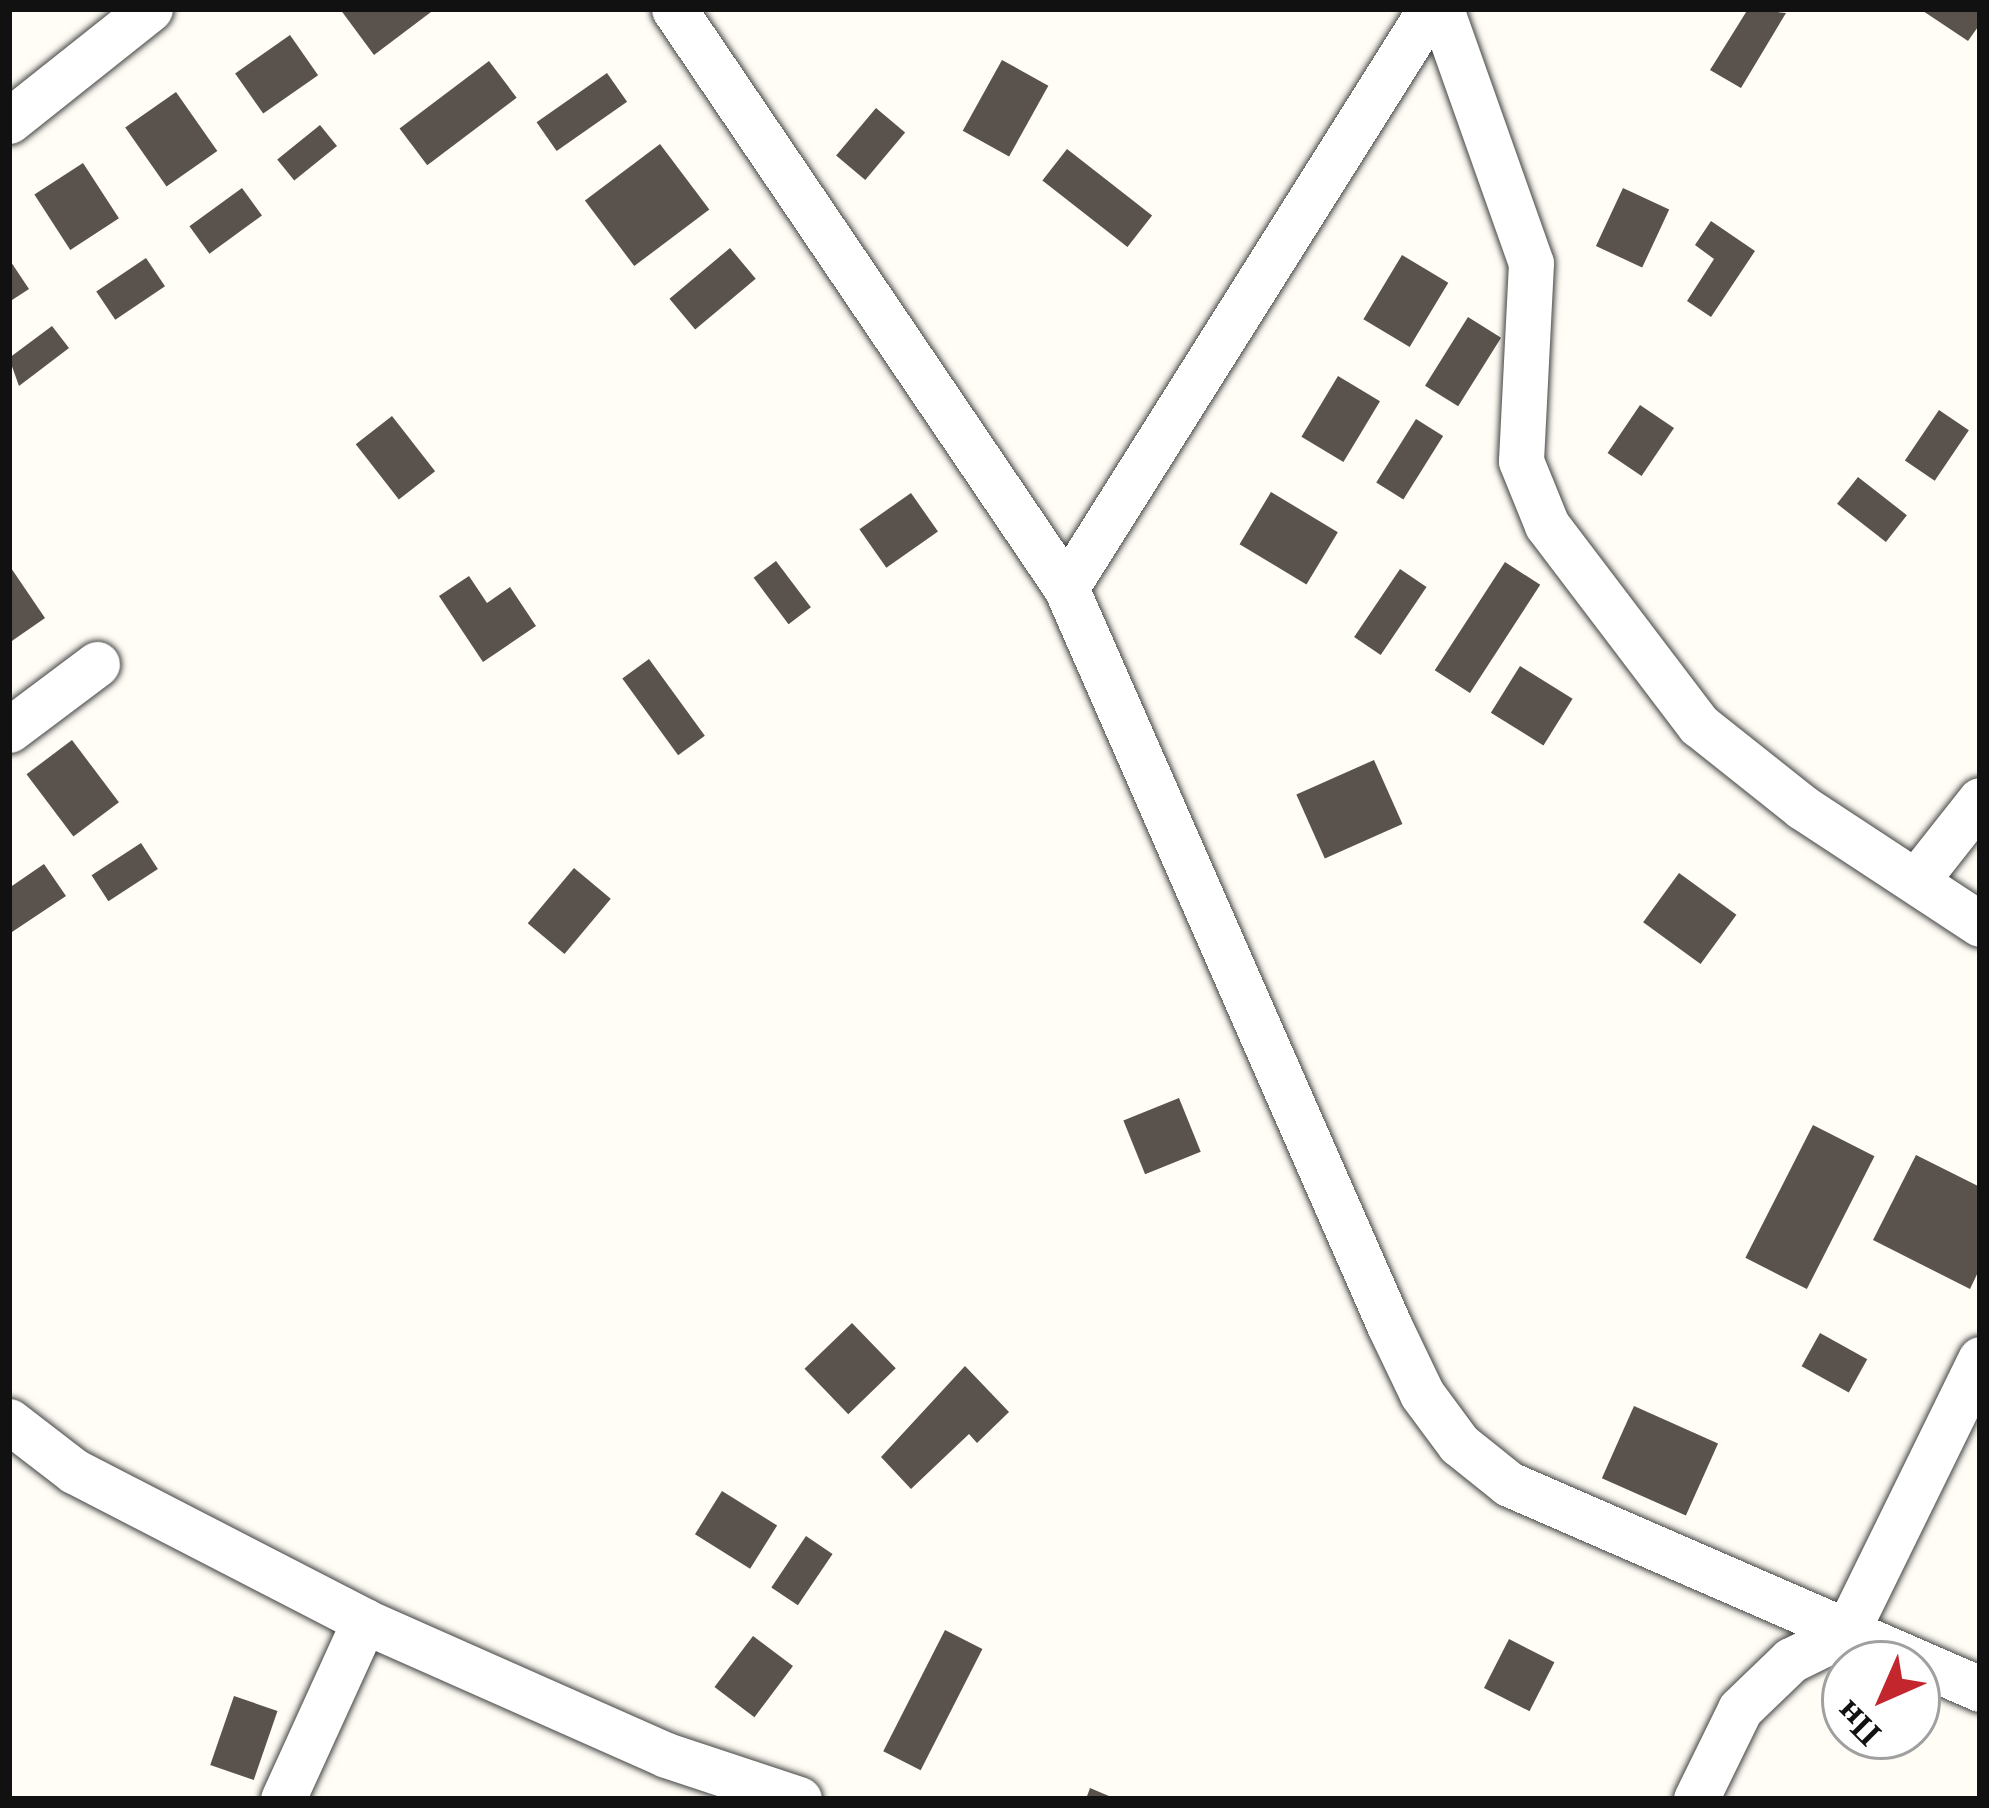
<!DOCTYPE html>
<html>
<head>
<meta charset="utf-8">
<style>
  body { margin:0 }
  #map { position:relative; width:1989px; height:1808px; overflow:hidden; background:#fffdf5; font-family:"PT Serif",serif }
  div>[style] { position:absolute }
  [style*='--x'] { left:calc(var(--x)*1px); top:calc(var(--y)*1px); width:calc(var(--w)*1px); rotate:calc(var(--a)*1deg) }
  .building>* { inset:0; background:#5a524d; transform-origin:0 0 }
  .roads { filter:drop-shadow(0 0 3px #444) drop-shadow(0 0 3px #444) }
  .minor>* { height:45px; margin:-22.5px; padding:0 22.5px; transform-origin:22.5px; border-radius:22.5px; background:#fff }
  span { translate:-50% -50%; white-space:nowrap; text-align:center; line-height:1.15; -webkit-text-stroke:12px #fff; paint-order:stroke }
  .frame { position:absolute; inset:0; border:12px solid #111; pointer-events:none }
  .north { position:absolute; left:1821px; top:1640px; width:120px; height:120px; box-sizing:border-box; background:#fff; border:3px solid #a0a0a0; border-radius:50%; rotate:225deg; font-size:33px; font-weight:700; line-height:48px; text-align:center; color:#111 }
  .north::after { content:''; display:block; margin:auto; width:42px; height:54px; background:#c4262e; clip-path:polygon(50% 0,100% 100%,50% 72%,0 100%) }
</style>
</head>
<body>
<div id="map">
  <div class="building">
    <i style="clip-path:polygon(340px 9px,435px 9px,374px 55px)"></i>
    <i style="clip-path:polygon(1748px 9px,1786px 13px,1741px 88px,1710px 70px)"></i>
    <i style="clip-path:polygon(1920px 9px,1980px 9px,1980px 24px,1968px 41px)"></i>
    <i style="left:290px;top:35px;width:49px;height:67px;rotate:55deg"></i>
    <i style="left:1002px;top:60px;width:53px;height:81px;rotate:29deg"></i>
    <i style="left:489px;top:61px;width:46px;height:112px;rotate:53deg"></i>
    <i style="left:607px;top:73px;width:35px;height:86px;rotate:55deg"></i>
    <i style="left:176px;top:92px;width:72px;height:62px;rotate:55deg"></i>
    <i style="left:876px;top:108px;width:38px;height:62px;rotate:40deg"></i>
    <i style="left:320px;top:125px;width:27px;height:55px;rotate:51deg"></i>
    <i style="left:660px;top:144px;width:82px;height:94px;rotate:53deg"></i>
    <i style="left:1067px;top:149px;width:108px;height:40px;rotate:38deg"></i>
    <i style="left:83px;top:163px;width:66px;height:58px;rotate:57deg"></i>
    <i style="left:242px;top:188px;width:34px;height:65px;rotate:54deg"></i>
    <i style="left:1623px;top:188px;width:51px;height:64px;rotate:25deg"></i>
    <i style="clip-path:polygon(1711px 221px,1755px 251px,1711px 317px,1687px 301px,1714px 259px,1695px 245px)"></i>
    <i style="left:730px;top:248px;width:40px;height:79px;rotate:50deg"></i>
    <i style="left:1402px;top:255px;width:54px;height:75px;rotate:31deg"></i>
    <i style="left:146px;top:258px;width:34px;height:60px;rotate:56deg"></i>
    <i style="clip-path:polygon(9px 259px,29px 289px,9px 302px)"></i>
    <i style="left:1468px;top:317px;width:39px;height:81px;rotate:32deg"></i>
    <i style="clip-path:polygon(52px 326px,69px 348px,19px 386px,9px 358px)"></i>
    <i style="left:1338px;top:376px;width:49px;height:71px;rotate:31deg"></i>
    <i style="left:1640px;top:405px;width:41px;height:58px;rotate:34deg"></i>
    <i style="left:1939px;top:410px;width:36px;height:61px;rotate:34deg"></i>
    <i style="left:392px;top:416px;width:70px;height:46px;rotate:52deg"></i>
    <i style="left:1416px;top:419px;width:32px;height:75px;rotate:32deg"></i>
    <i style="left:1858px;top:477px;width:62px;height:34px;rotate:38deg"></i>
    <i style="left:1271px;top:492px;width:78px;height:61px;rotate:31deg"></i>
    <i style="left:911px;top:493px;width:47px;height:63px;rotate:55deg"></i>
    <i style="left:776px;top:561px;width:58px;height:28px;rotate:53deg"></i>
    <i style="left:1505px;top:562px;width:42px;height:129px;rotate:33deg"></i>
    <i style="clip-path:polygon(9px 565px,45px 618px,9px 643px)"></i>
    <i style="left:1400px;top:569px;width:32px;height:82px;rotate:34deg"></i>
    <i style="clip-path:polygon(469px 576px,487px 603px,510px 587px,536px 626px,483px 662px,439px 596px)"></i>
    <i style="left:649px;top:659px;width:95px;height:33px;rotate:54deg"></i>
    <i style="left:1520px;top:666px;width:62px;height:55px;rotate:32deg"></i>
    <i style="left:72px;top:740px;width:78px;height:57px;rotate:53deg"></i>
    <i style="left:1374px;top:760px;width:70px;height:85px;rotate:66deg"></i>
    <i style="left:141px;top:843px;width:31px;height:59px;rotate:57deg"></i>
    <i style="clip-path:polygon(44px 864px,66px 896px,9px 934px,9px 888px)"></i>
    <i style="left:574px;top:868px;width:48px;height:72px;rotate:40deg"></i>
    <i style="left:1679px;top:873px;width:71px;height:61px;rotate:36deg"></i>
    <i style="left:1179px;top:1098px;width:58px;height:60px;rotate:68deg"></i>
    <i style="left:1813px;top:1125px;width:69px;height:149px;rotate:27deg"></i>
    <i style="clip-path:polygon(1916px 1155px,1980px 1187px,1980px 1268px,1970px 1289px,1873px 1240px)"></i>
    <i style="left:852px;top:1323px;width:63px;height:66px;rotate:46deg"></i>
    <i style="left:1820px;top:1333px;width:54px;height:38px;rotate:29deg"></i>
    <i style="clip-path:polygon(965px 1366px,1009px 1412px,977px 1443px,969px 1434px,911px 1489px,881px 1457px)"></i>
    <i style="left:1634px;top:1406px;width:92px;height:79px;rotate:24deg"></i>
    <i style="left:722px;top:1491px;width:65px;height:51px;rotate:32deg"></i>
    <i style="left:806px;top:1536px;width:32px;height:62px;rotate:34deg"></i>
    <i style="left:945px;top:1630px;width:42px;height:136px;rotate:27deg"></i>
    <i style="left:753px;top:1636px;width:50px;height:64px;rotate:37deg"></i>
    <i style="left:1509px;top:1639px;width:51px;height:55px;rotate:27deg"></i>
    <i style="left:234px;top:1696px;width:46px;height:73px;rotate:19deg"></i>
    <i style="clip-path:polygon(1090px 1788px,1116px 1799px,1086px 1799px)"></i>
  </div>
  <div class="roads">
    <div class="minor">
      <i style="--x:674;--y:9;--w:699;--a:55.9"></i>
      <i style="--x:1066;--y:588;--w:805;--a:66.33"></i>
      <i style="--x:1389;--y:1325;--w:76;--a:64.4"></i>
      <i style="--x:1422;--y:1394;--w:62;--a:53.5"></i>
      <i style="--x:1459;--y:1444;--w:64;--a:38.7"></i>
      <i style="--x:1509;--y:1484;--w:514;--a:23.52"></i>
      <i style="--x:1441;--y:9;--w:269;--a:70.5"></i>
      <i style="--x:1531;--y:263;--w:198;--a:92.9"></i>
      <i style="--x:1521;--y:461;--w:69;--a:67.9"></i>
      <i style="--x:1547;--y:525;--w:251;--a:52.8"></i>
      <i style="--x:1699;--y:725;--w:132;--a:38.5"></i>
      <i style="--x:1802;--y:807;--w:213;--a:33.3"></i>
      <i style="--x:9;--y:121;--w:180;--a:-38.5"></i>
      <i style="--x:1066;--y:588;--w:684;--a:-57.84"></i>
      <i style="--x:9;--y:730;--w:110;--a:-36.9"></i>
      <i style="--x:1916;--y:881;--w:103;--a:-51.7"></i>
      <i style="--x:9;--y:1421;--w:82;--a:37.6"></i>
      <i style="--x:74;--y:1471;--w:326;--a:27.3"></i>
      <i style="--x:364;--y:1621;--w:330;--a:23.9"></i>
      <i style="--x:666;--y:1755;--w:140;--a:18.3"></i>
      <i style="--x:283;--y:1799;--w:196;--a:-65.5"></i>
      <i style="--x:1696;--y:1799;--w:100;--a:-63.9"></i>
      <i style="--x:1740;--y:1709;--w:71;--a:-43.9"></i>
      <i style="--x:1791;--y:1660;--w:61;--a:-26.1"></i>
      <i style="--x:1846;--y:1633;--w:305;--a:-63.9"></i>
    </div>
  </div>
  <div class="frame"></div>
  <div class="north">Пн</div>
</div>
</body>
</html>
